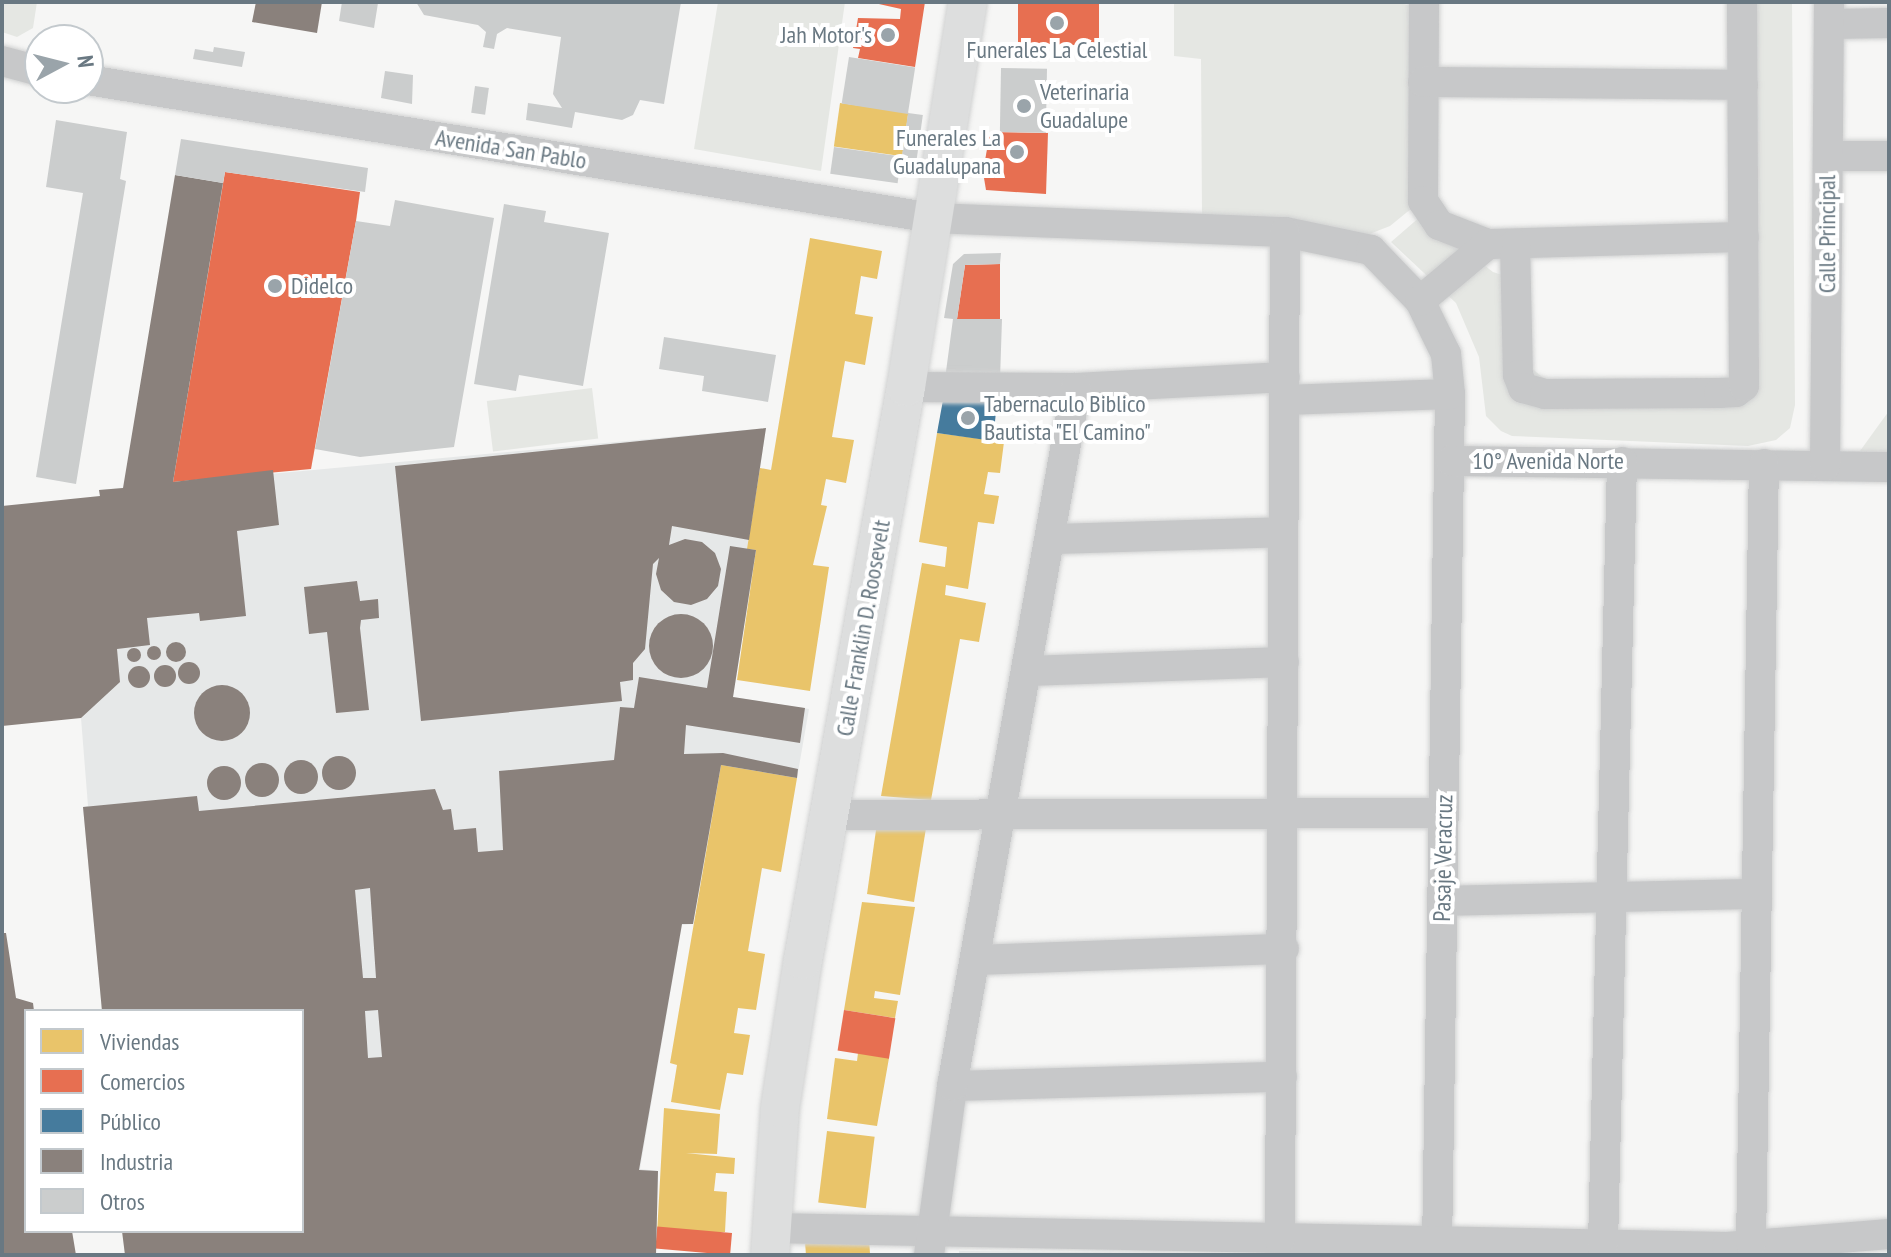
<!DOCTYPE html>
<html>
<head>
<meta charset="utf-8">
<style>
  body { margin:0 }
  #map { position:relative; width:1891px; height:1257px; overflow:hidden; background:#f6f6f5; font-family:"PT Sans Narrow",sans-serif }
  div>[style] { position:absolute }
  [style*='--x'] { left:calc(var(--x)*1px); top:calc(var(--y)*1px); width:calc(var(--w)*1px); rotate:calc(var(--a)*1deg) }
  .built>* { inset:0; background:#e6e8e8 }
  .green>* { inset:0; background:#e5e7e3; transform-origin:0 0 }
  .homes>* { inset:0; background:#e9c46a; transform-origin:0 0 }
  .shops>* { inset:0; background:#e76f51; transform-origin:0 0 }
  .public>* { inset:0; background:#457b9d }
  .industry>* { inset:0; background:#8a817c }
  .round { border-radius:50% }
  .building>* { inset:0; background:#cbcdcd; transform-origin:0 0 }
  .roads { filter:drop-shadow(0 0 2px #d1d2d2) drop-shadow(0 0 2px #d1d2d2) }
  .minor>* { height:30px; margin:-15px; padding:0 15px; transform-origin:15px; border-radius:15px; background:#c7c8c9 }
  .major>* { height:38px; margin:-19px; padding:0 19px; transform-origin:19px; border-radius:19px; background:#dddede }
  .dots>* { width:22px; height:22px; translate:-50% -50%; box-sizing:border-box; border:4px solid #fff; border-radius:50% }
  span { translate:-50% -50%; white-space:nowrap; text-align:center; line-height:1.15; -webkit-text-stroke:8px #fff; paint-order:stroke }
  .poi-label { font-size:24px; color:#697882 }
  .right { translate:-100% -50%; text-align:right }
  .left { translate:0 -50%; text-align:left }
  .street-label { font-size:24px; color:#697882 }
  .frame { position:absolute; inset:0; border:4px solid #697882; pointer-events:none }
  .legend { position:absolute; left:24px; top:1009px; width:280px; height:224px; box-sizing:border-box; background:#fff; border:2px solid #c3c9cd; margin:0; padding:10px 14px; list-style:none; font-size:24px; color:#697882 }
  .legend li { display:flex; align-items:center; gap:16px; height:40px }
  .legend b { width:40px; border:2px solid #c3c9cd }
  .north { position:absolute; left:24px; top:24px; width:80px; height:80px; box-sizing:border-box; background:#fff; border:2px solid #c3c9cd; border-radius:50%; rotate:83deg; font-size:22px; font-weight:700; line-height:32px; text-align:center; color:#697882 }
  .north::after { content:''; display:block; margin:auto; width:28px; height:36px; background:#9aa4aa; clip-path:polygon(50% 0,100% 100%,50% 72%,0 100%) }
</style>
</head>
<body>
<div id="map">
  <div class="built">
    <i style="clip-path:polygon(766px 428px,748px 549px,756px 550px,733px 697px,809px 709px,797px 778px,721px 765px,693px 924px,682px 925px,640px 1169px,658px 1171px,656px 1255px,125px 1255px,122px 1231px,302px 1231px,302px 1011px,102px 1011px,83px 807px,88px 806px,81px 718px,117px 649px,99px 490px)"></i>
    <i style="clip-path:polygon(959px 1251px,1401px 1255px,959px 1255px)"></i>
  </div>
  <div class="green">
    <i style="clip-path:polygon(2px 2px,37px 2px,33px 28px,17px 37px,2px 32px)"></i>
    <i style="clip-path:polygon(718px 2px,845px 2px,821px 171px,694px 149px)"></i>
    <i style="clip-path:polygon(1174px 2px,1399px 2px,1415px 8px,1417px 204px,1390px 226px,1367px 235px,1202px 216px,1201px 59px,1174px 56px)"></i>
    <i style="clip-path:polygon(1735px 2px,1792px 2px,1795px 405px,1790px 428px,1776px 440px,1748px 446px,1512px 436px,1501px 431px,1486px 416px,1479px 357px,1456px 303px,1391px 242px,1421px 216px,1493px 272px,1521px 281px,1524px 362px,1547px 381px,1737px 378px)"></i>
    <i style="left:592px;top:388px;width:51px;height:106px;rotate:83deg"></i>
    <i style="clip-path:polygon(1889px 411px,1889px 452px,1860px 451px,1878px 426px)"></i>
  </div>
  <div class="homes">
    <i style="left:840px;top:103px;width:69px;height:44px;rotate:8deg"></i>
    <i style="clip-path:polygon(810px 238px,882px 251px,877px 279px,861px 276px,855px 314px,873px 317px,865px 365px,845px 361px,832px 437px,854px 440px,846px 483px,826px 479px,821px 505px,827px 506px,813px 565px,829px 567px,810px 691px,737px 680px,756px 550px,747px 549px,760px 468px,771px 470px)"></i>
    <i style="clip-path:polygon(937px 433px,1004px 442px,1000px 473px,988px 472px,984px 494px,999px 496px,994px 524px,978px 522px,968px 589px,946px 585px,945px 595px,986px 603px,979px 642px,960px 639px,931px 800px,881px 796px,922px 563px,945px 567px,947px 547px,919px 542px)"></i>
    <i style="clip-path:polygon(721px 765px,797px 778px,781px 872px,762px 868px,748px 951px,765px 954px,756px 1010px,738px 1008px,734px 1033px,750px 1035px,743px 1075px,727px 1073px,720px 1110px,671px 1102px,677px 1065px,670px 1063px)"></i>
    <i style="clip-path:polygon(927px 822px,914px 902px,867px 894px,877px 823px)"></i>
    <i style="clip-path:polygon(862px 902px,915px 907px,900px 995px,875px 991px,874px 998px,898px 1001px,895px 1018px,844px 1010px)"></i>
    <i style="clip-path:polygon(858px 1053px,889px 1058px,877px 1126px,827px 1119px,835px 1058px,857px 1061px)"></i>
    <i style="clip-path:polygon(664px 1108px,720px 1114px,717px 1154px,686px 1153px,735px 1158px,734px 1174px,716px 1173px,714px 1191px,727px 1192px,725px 1232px,657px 1234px)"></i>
    <i style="left:827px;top:1131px;width:48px;height:72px;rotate:7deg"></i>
    <i style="left:869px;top:1239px;width:16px;height:64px;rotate:86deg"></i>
  </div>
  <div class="shops">
    <i style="clip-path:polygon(870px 2px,925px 2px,915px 67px,858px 58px,860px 49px,853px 48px,858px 18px,900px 19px,901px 9px)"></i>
    <i style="left:1018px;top:2px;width:81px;height:43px"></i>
    <i style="clip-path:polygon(990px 132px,1048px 133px,1046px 194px,986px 190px,983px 172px)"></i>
    <i style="clip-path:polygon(225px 172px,360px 192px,356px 221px,311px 469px,173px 482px)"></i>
    <i style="clip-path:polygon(1000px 264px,1000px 319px,957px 319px,965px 265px)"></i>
    <i style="left:844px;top:1010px;width:52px;height:41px;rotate:9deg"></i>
    <i style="left:732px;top:1233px;width:22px;height:75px;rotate:95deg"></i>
  </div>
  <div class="public">
    <i style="clip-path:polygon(943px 400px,997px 402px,993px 441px,937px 433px)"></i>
  </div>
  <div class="industry">
    <i style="clip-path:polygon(256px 2px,322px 2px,317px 33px,252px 22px)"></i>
    <i style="clip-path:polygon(175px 175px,223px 183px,173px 482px,273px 470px,279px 525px,237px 531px,246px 616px,200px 621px,199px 613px,147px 618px,150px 645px,117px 649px,120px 682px,81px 718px,2px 726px,2px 506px,100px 496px,99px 490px,123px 488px)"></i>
    <i style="clip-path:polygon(766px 428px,749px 540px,672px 526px,669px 545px,685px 539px,702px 542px,715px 553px,721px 569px,718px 586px,707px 599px,691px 605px,674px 602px,661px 590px,656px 574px,659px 558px,653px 564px,645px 649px,633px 663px,633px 680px,620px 682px,622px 701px,421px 721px,395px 466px)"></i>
    <i style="clip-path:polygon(evenodd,730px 546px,756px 550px,733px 697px,805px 708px,800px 743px,686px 725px,684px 754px,723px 753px,798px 769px,797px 778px,721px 765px,693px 924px,682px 924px,639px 1170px,658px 1171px,656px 1255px,125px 1255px,122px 1231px,302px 1231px,302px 1011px,102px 1011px,83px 807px,197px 796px,199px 811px,435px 789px,443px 810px,451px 809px,454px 830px,476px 828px,478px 852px,503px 850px,499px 771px,614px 760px,620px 707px,634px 708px,639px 677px,707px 688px,730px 546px,370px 888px,376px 978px,363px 978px,355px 890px,370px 888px,730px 546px,378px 1010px,382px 1057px,368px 1058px,365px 1011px,378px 1010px)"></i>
    <i style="clip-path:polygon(357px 581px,360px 601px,378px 599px,379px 618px,361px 620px,360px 628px,369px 710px,336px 713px,327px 632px,309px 634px,304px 587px)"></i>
    <i class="round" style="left:649px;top:614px;width:64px;height:64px"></i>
    <i class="round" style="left:166px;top:642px;width:20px;height:20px"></i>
    <i class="round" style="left:147px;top:646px;width:14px;height:14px"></i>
    <i class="round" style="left:127px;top:648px;width:14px;height:14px"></i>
    <i class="round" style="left:178px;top:662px;width:22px;height:22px"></i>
    <i class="round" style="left:154px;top:665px;width:22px;height:22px"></i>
    <i class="round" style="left:128px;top:666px;width:22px;height:22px"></i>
    <i class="round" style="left:194px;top:685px;width:56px;height:56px"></i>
    <i class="round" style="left:322px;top:756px;width:34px;height:34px"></i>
    <i class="round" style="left:284px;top:760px;width:34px;height:34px"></i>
    <i class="round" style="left:245px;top:763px;width:34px;height:34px"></i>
    <i class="round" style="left:207px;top:766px;width:34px;height:34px"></i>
    <i style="clip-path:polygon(2px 933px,6px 933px,16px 998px,33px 1003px,34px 1011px,26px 1011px,26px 1231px,72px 1231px,76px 1255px,2px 1255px)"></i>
  </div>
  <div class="building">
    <i style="clip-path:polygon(342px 2px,378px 3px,374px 28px,339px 21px)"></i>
    <i style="clip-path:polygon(416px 2px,681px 2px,664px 104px,640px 100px,633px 115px,622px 120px,575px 112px,572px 128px,526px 120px,528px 103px,562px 108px,553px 94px,561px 37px,507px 28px,497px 34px,494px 49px,483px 47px,486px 32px,478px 25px,424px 15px)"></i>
    <i style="clip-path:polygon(214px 47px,245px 52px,242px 67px,193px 59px,195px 49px,213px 52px)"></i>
    <i style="left:849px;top:57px;width:67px;height:47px;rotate:9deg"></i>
    <i style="left:1001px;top:68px;width:46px;height:64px;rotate:1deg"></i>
    <i style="clip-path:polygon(385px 71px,413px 75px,412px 104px,381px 98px)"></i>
    <i style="left:475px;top:86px;width:14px;height:27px;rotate:8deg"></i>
    <i style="left:908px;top:113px;width:15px;height:45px;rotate:8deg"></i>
    <i style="clip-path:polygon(56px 120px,127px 132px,120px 179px,126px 181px,76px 484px,36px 477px,83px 193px,46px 187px)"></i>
    <i style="clip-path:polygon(181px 139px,368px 168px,365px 192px,225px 172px,223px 183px,175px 175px)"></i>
    <i style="left:834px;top:147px;width:68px;height:27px;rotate:8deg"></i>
    <i style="clip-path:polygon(395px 200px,494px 218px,454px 447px,360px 457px,315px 449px,356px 221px,390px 226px)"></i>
    <i style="clip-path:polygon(504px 204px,546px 211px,544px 222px,609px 233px,583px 386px,519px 375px,516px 391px,474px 384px)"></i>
    <i style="clip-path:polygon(1001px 253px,1000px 264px,965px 265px,957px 319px,1002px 319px,1000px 380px,945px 379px,953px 319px,944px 318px,953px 264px,964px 254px)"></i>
    <i style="clip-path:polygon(664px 337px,776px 355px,768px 402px,702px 391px,704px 376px,659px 369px)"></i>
  </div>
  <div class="roads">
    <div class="minor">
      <i style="--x:1424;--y:2;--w:199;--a:90.3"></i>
      <i style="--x:1423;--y:201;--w:29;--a:56"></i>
      <i style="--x:1439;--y:225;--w:53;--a:21.2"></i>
      <i style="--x:1488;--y:244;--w:256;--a:-1.6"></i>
      <i style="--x:1829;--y:24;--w:60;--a:-1"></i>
      <i style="--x:2;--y:61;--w:39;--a:15"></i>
      <i style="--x:88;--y:80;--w:856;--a:9.28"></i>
      <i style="--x:933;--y:218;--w:352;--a:2.3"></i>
      <i style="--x:1285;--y:232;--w:88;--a:11.8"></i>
      <i style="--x:1371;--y:250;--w:71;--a:46.1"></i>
      <i style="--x:1420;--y:301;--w:59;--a:63.9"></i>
      <i style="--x:1446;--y:354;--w:40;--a:84.3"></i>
      <i style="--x:1450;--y:394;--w:861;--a:90.87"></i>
      <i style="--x:1423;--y:82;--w:320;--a:0.5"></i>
      <i style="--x:1828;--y:156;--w:61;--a:0"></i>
      <i style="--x:1515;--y:244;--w:131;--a:88.7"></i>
      <i style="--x:1518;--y:375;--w:14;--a:69"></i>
      <i style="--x:1523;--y:388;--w:23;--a:15"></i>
      <i style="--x:1545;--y:394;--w:174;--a:-0.3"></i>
      <i style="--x:1719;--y:393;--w:17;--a:-3"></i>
      <i style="--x:1736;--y:392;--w:10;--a:-37"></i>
      <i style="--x:1744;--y:386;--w:384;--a:-90.3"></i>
      <i style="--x:1420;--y:301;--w:89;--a:-40"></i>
      <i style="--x:906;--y:387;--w:170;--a:0.3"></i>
      <i style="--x:1076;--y:388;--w:209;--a:-3"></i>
      <i style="--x:1285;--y:400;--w:165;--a:-2.1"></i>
      <i style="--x:1451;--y:461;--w:438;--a:0.8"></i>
      <i style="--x:1825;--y:466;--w:464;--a:-89.5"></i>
      <i style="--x:1053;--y:539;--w:230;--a:-1.7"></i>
      <i style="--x:1028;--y:671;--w:256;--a:-2"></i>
      <i style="--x:830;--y:815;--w:614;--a:-0.19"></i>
      <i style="--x:1442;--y:901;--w:315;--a:-1.3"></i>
      <i style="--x:977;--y:960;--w:307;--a:-2.1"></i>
      <i style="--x:952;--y:1086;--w:330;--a:-1.6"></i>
      <i style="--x:770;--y:1228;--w:957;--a:1.14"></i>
      <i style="--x:1727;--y:1247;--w:163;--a:-4.6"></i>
      <i style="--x:1280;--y:1240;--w:1008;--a:-89.72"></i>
      <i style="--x:1751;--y:1244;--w:780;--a:-89.05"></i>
      <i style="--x:1603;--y:1245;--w:783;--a:-88.61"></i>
      <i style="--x:929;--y:1255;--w:171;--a:-82.2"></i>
      <i style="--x:952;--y:1086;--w:709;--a:-79.93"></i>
    </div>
    <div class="major">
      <i style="--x:770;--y:1255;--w:147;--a:-86.1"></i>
      <i style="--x:780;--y:1108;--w:150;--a:-81.2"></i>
      <i style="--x:803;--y:960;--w:582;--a:-79.81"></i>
      <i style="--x:906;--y:387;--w:390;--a:-80.9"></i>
    </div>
  </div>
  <div class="dots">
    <i style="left:1057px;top:23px;background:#9aa4aa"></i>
    <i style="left:888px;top:35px;background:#9aa4aa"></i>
    <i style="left:1024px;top:106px;background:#9aa4aa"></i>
    <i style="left:1017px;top:152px;background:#9aa4aa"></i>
    <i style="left:275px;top:286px;background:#9aa4aa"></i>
    <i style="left:968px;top:418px;background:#9aa4aa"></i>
  </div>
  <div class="poi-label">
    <span class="right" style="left:872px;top:35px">Jah Motor's</span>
    <span style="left:1057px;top:50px">Funerales La Celestial</span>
    <span class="left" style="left:1040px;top:106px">Veterinaria<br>Guadalupe</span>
    <span class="right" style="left:1001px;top:152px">Funerales La<br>Guadalupana</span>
    <span class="left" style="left:291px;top:286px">Didelco</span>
    <span class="left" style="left:984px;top:418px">Tabernaculo Biblico<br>Bautista "El Camino"</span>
  </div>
  <div class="street-label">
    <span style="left:511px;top:149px;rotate:9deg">Avenida San Pablo</span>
    <span style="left:1827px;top:234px;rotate:-90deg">Calle Principal</span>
    <span style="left:1548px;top:461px">10° Avenida Norte</span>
    <span style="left:863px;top:628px;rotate:-80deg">Calle Franklin D. Roosevelt</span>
    <span style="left:1443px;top:858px;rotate:-89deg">Pasaje Veracruz</span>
  </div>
  <div class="frame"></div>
  <ul class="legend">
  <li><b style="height:22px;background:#e9c46a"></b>Viviendas</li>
  <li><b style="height:22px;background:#e76f51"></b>Comercios</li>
  <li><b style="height:22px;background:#457b9d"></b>Público</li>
  <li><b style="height:22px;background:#8a817c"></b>Industria</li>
  <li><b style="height:22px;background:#cbcdcd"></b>Otros</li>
  </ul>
  <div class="north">N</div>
</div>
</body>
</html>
